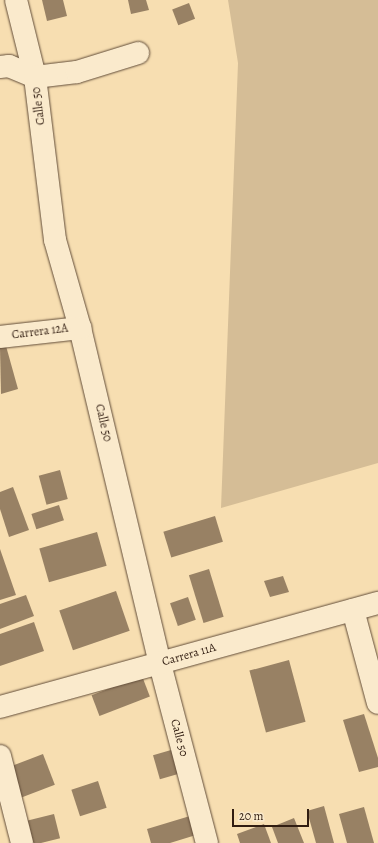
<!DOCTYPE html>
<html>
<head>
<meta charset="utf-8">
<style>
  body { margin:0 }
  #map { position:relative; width:378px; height:843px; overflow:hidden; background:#f7deb1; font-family:Alegreya,serif }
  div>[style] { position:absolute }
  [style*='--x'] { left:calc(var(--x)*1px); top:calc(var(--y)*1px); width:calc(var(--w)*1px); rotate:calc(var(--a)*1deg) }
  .green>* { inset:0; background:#d5bd96 }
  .building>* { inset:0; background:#988164; transform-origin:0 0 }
  .roads { filter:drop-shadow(0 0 1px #624d39) drop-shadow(0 0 1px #624d39) }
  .minor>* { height:22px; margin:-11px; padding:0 11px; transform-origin:11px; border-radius:11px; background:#faeacc }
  span { translate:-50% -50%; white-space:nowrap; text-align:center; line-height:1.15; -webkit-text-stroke:3.5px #faeacc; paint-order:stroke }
  .street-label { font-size:12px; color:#311d11 }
  .scale { position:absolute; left:232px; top:809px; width:77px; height:18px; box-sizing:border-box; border:2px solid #311d11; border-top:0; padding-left:5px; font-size:12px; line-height:14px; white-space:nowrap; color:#311d11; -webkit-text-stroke:3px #faeacc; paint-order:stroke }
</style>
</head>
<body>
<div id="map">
  <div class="green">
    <i style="clip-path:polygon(228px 0,378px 0,378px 463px,221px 508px,238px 63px)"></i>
  </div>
  <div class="building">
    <i style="clip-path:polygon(42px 0,63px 0,67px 16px,47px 21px)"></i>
    <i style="clip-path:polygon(128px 0,146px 0,149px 10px,131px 14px)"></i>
    <i style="left:189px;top:3px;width:17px;height:18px;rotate:69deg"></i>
    <i style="clip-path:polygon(6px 346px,18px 389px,1px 394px,0 348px)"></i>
    <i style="left:60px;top:470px;width:30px;height:22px;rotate:75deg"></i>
    <i style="clip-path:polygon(13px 487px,29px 530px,9px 537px,0 509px,0 492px)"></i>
    <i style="left:59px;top:505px;width:16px;height:29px;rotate:72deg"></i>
    <i style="left:215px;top:516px;width:27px;height:54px;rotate:73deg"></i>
    <i style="left:97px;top:532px;width:35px;height:60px;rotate:74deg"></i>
    <i style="clip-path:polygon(0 549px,16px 595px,0 600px)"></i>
    <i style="left:209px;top:569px;width:50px;height:21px;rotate:73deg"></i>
    <i style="clip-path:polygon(283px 576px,289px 592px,270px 597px,264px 581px)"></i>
    <i style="left:116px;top:591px;width:42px;height:60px;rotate:71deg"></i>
    <i style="clip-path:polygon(26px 595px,34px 616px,0 629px,0 604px)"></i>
    <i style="left:188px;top:597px;width:24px;height:19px;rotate:71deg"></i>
    <i style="clip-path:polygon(34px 622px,44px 651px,0 666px,0 634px)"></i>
    <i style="left:289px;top:660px;width:64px;height:41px;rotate:75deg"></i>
    <i style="left:142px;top:676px;width:22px;height:54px;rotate:69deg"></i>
    <i style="clip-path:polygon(364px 714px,378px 758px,378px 767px,359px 772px,343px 720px)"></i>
    <i style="left:178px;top:748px;width:25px;height:26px;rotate:74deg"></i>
    <i style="left:43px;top:754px;width:33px;height:35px;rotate:69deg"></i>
    <i style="left:98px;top:781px;width:28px;height:28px;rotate:72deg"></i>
    <i style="clip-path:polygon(324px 806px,334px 843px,316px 843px,307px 811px)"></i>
    <i style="clip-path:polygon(364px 807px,374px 843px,347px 843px,339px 814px)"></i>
    <i style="left:54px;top:814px;width:25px;height:27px;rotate:76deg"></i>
    <i style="clip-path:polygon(190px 816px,196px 835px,170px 843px,151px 843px,147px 829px)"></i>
    <i style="clip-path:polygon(294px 818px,304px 843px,278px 843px,272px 827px)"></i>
    <i style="clip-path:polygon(264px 824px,271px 843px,240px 843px,237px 834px)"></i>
  </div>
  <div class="roads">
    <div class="minor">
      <i style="--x:16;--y:0;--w:79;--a:76.1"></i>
      <i style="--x:35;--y:77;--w:164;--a:83"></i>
      <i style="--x:55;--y:240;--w:91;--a:74.1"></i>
      <i style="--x:80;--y:328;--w:345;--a:76.6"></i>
      <i style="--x:160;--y:664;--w:185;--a:75.3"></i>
      <i style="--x:0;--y:67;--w:9;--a:-6"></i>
      <i style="--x:9;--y:66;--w:28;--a:23"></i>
      <i style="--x:35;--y:77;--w:42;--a:-6.8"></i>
      <i style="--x:77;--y:72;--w:64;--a:-17.3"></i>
      <i style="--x:0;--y:337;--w:81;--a:-6.4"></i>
      <i style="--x:353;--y:610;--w:96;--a:75"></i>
      <i style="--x:0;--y:707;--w:392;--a:-15.4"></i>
      <i style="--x:0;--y:756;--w:90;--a:75.8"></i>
    </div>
  </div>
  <div class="street-label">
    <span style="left:39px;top:106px;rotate:-97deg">Calle 50</span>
    <span style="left:40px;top:332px;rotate:-7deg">Carrera 12A</span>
    <span style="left:103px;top:423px;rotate:77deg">Calle 50</span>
    <span style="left:189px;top:655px;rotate:-16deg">Carrera 11A</span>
    <span style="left:179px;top:738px;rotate:75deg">Calle 50</span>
  </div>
  <div class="scale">20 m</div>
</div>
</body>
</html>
